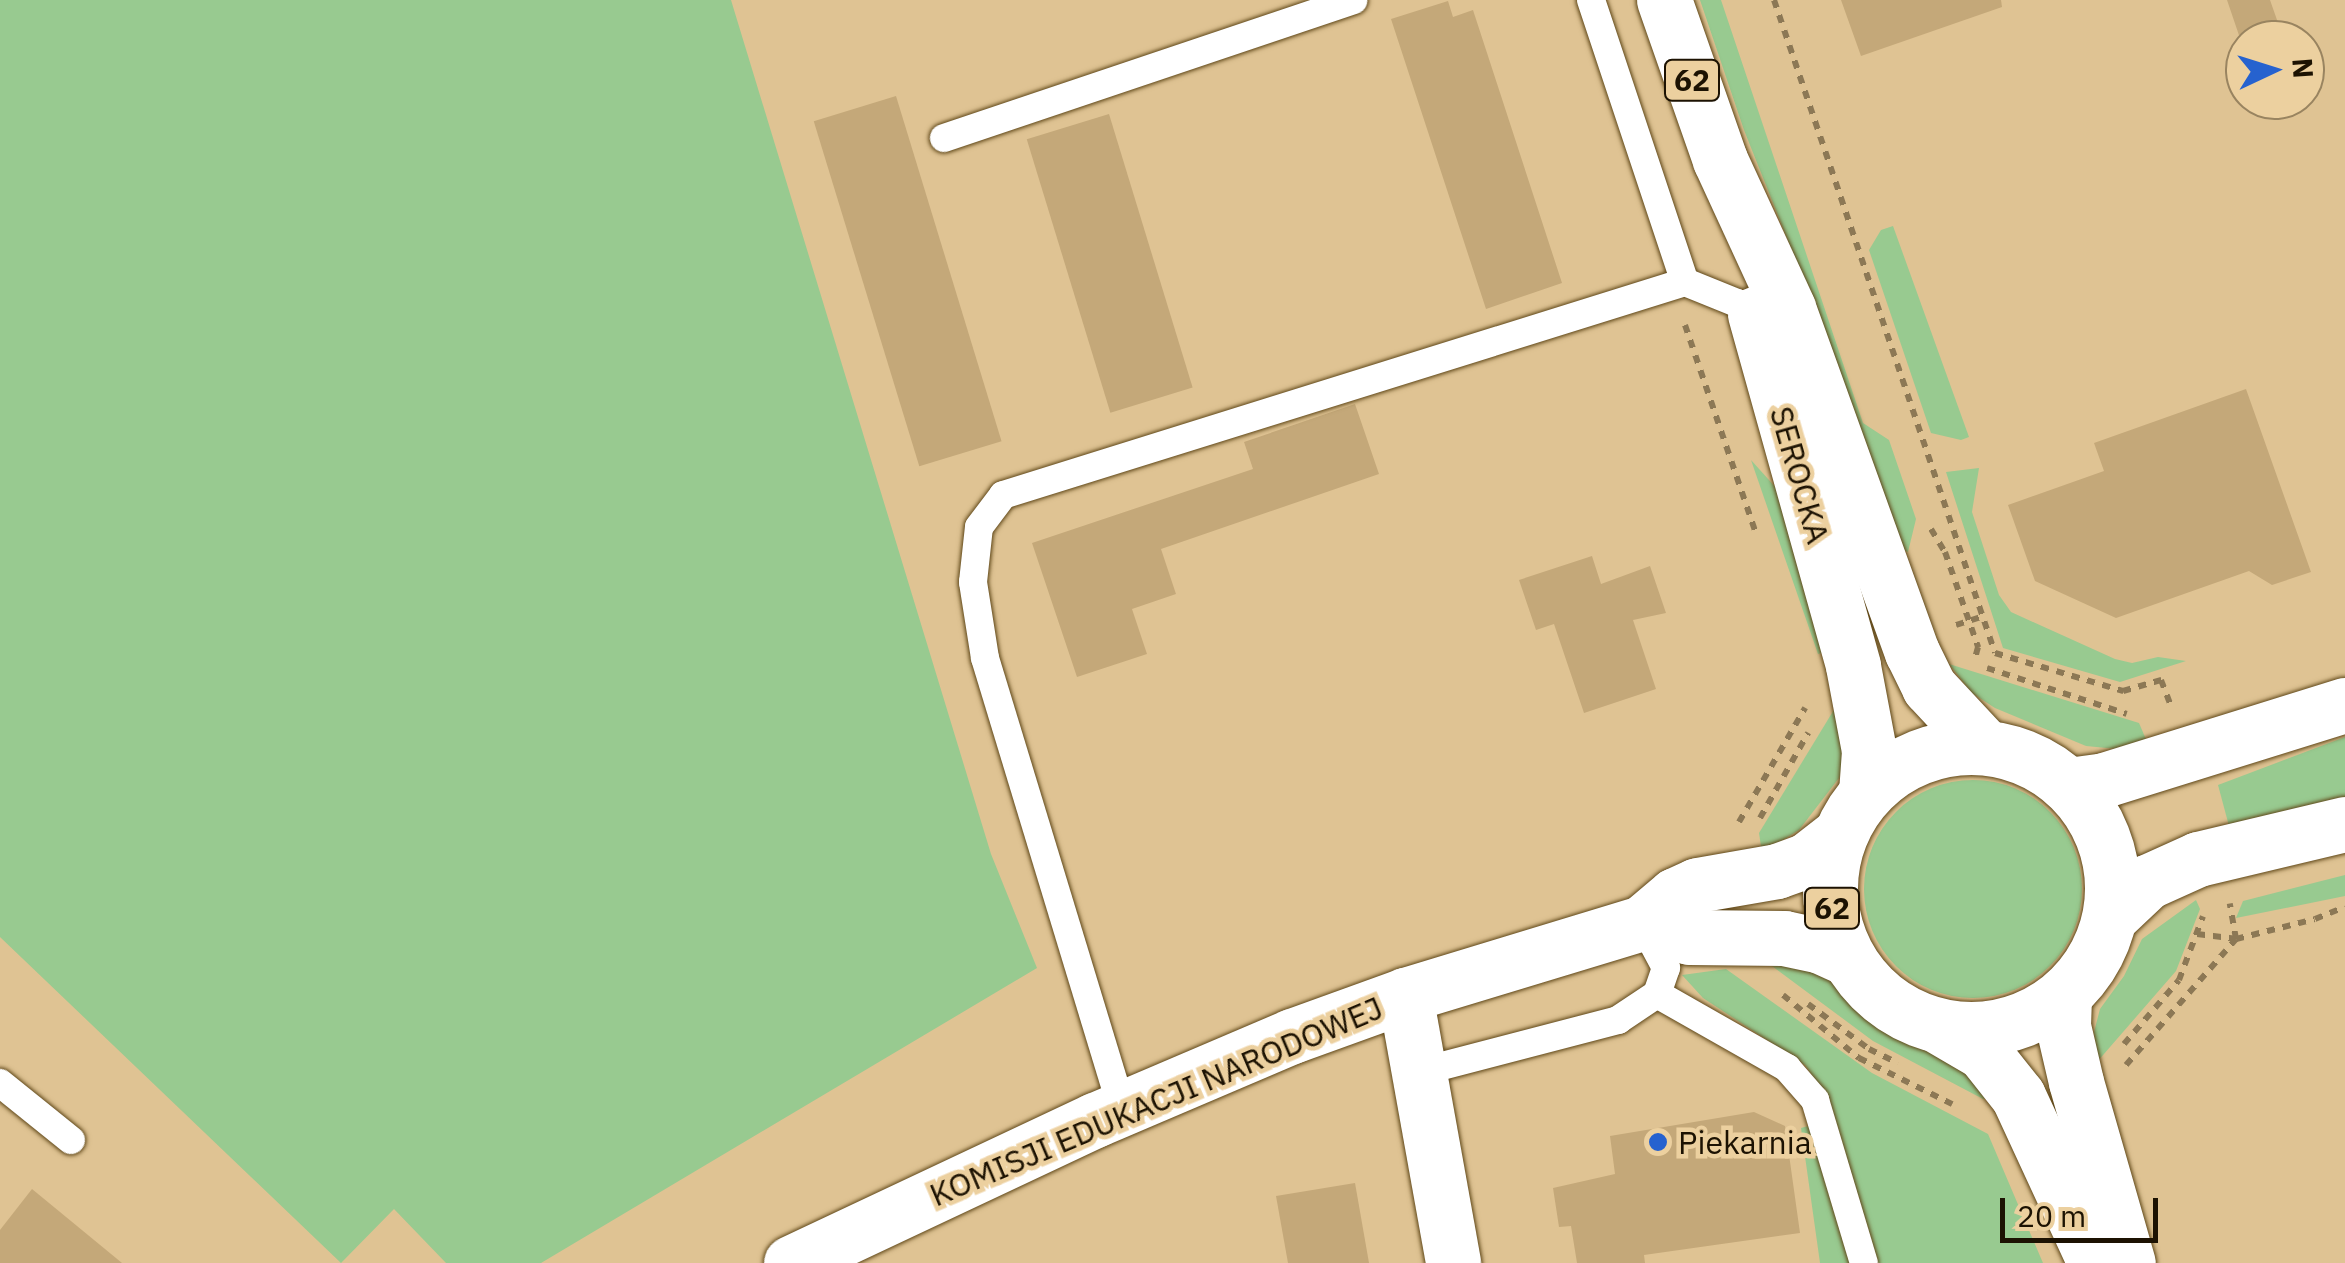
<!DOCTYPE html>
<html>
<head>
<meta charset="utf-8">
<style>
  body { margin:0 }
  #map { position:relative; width:2345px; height:1263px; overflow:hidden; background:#dfc393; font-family:"IBM Plex Sans",sans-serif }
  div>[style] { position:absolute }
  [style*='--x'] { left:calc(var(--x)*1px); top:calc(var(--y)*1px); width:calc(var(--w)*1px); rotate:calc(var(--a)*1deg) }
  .green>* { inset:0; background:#98ca90 }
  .round { border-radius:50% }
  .building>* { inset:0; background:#c4a879; transform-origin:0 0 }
  .path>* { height:6px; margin-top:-3px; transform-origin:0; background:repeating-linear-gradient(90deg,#8c7855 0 8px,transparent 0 16px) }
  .roads { filter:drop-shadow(0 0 2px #5f4718) drop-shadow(0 0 2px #5f4718) }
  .lane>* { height:28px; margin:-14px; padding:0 14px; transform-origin:14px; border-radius:14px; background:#fff }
  .street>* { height:55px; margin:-27.5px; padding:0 27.5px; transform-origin:27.5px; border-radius:27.5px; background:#fff }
  .secondary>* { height:55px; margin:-27.5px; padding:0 27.5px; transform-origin:27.5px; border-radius:27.5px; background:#fff }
  .primary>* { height:55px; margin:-27.5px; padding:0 27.5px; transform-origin:27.5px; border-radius:27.5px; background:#fff }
  .primary>.ring { margin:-27.5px; padding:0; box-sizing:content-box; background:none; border:55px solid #fff; border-radius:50% }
  .dots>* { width:28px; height:28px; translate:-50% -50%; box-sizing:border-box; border:5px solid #ecd09f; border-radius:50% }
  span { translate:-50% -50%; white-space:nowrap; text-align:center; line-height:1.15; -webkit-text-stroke:9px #ecd09f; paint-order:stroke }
  .shield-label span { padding:2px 8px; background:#ecd09f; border:2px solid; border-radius:8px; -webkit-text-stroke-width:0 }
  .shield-label { font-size:30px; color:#1c1202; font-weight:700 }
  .street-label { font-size:32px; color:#1c1202 }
  .poi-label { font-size:32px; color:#1c1202 }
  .left { translate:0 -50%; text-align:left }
  .north { position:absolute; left:2225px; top:20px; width:100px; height:100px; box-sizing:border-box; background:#ecd09f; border:2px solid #998460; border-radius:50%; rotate:86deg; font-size:28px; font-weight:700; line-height:40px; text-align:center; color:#1c1202 }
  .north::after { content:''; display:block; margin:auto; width:35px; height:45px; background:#2662cf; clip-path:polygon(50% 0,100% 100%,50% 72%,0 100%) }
  .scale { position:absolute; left:2000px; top:1198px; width:158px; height:45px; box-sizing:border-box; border:5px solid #1c1202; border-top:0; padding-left:12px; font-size:30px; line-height:35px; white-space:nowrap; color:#1c1202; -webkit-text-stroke:8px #ecd09f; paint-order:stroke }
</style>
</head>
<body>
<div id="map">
  <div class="green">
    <i style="clip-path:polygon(0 0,731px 0,991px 854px,1037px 968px,541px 1263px,446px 1263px,394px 1209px,341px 1263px,0 937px)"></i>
    <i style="clip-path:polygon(1700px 0,1721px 0,1863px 423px,1889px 440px,1916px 519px,1908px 552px,1903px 550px,1828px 341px,1744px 130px)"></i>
    <i style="clip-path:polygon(1893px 226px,1969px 437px,1961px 440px,1931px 433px,1869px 250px,1881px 230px)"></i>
    <i style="clip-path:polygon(1751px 460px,1778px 490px,1828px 651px,1818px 654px)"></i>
    <i style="clip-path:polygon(1979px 468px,1972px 512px,1999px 595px,2011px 612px,2115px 659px,2132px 663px,2158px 657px,2186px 661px,2120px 682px,2003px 648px,1946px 472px)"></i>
    <i style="clip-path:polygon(1949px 664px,2139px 723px,2148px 744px,2117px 749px,2086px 746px,1995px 708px,1972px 693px)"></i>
    <i style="clip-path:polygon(1835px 708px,1845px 757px,1839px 778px,1799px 830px,1762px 853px,1759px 833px)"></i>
    <i style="clip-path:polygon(2345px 737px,2345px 801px,2229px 826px,2218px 785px)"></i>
    <i class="round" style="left:1864px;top:780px;width:218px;height:218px"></i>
    <i style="clip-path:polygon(2345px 875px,2345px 896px,2236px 918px,2243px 901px)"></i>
    <i style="clip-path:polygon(2196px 900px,2200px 909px,2176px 971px,2097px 1062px,2094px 1032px,2100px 1009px,2124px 976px,2142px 939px)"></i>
    <i style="clip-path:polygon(1768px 963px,1823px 970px,1874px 1022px,1909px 1042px,1943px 1053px,1997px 1095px,1983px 1099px,1873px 1041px)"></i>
    <i style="clip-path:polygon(1726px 969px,1872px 1073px,1988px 1134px,2043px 1263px,1820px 1263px,1801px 1128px,1834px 1119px,1828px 1098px,1805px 1065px,1703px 998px,1682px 975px)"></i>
  </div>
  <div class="building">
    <i style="clip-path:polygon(1841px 0,2001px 0,2002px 7px,1861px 56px)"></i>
    <i style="clip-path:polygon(2227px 0,2270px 0,2283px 37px,2245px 40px,2244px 50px)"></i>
    <i style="clip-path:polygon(1448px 1px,1453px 17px,1473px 10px,1562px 283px,1486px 309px,1391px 19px)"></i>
    <i style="left:896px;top:96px;width:361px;height:86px;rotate:73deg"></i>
    <i style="left:1109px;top:114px;width:286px;height:86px;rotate:73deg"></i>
    <i style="clip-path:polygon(2246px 389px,2311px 572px,2272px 585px,2249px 571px,2116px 618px,2035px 581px,2008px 505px,2104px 471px,2094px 443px)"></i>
    <i style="clip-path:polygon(1355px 404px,1379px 474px,1161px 549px,1176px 594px,1132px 609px,1147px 654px,1077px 677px,1032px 543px,1253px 469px,1244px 442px)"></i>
    <i style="clip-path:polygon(1592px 556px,1601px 584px,1650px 566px,1666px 613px,1633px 620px,1656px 689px,1584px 713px,1554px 624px,1536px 630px,1519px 580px)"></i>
    <i style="clip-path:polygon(1754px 1112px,1785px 1126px,1800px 1233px,1644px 1255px,1645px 1263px,1577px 1263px,1571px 1226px,1559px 1227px,1553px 1188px,1615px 1174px,1610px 1136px)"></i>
    <i style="clip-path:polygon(1355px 1183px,1369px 1263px,1288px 1263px,1276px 1196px)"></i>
    <i style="clip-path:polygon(32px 1189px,122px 1263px,0 1263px,0 1230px)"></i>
  </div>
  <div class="path">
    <i style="--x:1774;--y:0;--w:689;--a:71.3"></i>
    <i style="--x:1995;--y:653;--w:134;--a:16.5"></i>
    <i style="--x:2123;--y:691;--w:40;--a:-16"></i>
    <i style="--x:2161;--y:680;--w:28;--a:69"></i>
    <i style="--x:1685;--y:325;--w:218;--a:71.2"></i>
    <i style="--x:1931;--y:529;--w:27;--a:59"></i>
    <i style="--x:1945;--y:552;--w:101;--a:70.8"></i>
    <i style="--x:1978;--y:647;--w:11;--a:105"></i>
    <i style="--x:1956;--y:625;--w:29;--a:-18"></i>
    <i style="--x:1987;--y:668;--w:147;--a:18.2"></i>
    <i style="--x:1760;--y:818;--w:98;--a:-60.5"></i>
    <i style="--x:1739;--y:822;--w:132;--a:-59.9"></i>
    <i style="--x:2197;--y:934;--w:39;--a:7"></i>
    <i style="--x:2236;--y:939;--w:81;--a:-14.2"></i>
    <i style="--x:2315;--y:919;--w:32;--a:-22"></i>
    <i style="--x:1783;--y:995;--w:99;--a:39.7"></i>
    <i style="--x:1859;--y:1058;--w:104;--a:26.3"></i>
    <i style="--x:1808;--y:1004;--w:76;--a:36.4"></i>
    <i style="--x:1869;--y:1049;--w:32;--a:26"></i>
    <i style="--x:2124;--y:1044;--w:84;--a:-49.3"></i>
    <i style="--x:2179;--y:980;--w:68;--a:-69.4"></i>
    <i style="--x:2126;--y:1065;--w:167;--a:-48.9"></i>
    <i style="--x:2236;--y:939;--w:36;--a:-100"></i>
  </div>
  <div class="roads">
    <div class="lane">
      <i style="--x:1591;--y:0;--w:297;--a:71.6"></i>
      <i style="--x:944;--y:138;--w:432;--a:-18.6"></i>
      <i style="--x:1657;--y:994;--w:150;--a:29.6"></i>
      <i style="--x:1787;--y:1068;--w:43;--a:48.8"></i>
      <i style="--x:1815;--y:1100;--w:170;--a:73.3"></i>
      <i style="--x:1419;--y:1072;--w:206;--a:-14.6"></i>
      <i style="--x:1618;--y:1020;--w:47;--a:-33.7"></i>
      <i style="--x:1657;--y:994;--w:28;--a:-71"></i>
      <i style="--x:1666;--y:968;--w:49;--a:-118.1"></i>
      <i style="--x:0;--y:1083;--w:91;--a:38.8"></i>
      <i style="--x:1122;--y:1109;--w:471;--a:-106.9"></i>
      <i style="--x:985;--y:658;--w:77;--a:-99"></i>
      <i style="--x:973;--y:582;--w:55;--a:-83.8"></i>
      <i style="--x:979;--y:527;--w:40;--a:-53"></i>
      <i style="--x:1003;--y:495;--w:714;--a:-17.34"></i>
      <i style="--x:1685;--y:282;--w:56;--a:22"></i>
      <i style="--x:1737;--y:303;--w:26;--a:40"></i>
    </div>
    <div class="street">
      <i style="--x:1405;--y:995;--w:272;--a:79.8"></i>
    </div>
    <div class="secondary">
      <i style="--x:2069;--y:785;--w:35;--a:-8"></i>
      <i style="--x:2104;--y:780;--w:252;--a:-17.3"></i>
      <i style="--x:2111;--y:916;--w:50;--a:-43.4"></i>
      <i style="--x:2147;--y:882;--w:56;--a:-24.3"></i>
      <i style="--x:2198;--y:859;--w:151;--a:-13.4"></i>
      <i style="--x:1642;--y:923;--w:49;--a:16.6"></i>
      <i style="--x:1689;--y:937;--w:95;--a:0.6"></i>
      <i style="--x:1784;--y:938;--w:35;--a:12"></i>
      <i style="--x:1818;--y:945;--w:32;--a:24"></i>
      <i style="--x:791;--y:1263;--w:336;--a:-25.2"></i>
      <i style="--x:1095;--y:1120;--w:214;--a:-23.1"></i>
      <i style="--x:1292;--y:1036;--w:120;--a:-19.9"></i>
      <i style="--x:1405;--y:995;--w:248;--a:-16.9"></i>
      <i style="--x:1642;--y:923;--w:43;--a:-40.3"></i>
      <i style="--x:1675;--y:895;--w:24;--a:-24"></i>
      <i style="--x:1697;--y:885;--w:81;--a:-9.9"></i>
      <i style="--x:1777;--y:871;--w:32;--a:-20"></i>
      <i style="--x:1807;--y:860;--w:41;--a:-38"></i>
    </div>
    <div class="primary">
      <i style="--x:1664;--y:0;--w:170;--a:70.7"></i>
      <i style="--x:1720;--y:160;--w:163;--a:65.3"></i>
      <i style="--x:1788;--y:308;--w:366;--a:70.2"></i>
      <i style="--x:1912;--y:652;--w:39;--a:64"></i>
      <i style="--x:1929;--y:687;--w:81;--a:47"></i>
      <i style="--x:1755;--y:314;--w:365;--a:74.4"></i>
      <i style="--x:1853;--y:666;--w:86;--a:79.3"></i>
      <i style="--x:1869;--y:751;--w:42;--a:94.1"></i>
      <i class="ring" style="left:1830px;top:747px;width:227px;height:227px"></i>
      <i style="--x:2064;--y:997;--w:29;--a:92"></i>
      <i style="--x:2063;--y:1026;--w:57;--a:76.9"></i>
      <i style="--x:2076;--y:1082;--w:188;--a:74"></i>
      <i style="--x:1940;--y:1027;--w:50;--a:30.2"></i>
      <i style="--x:1983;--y:1052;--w:56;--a:51.5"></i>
      <i style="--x:2018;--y:1096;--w:184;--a:65.2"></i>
    </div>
  </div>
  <div class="dots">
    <i style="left:1658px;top:1142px;background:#2662cf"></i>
  </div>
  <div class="shield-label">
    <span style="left:1692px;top:80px">62</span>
    <span style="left:1832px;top:908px">62</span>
  </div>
  <div class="street-label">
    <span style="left:1800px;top:475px;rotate:74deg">SEROCKA</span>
    <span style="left:1156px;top:1101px;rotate:-23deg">KOMISJI EDUKACJI NARODOWEJ</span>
  </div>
  <div class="poi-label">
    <span class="left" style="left:1678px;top:1142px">Piekarnia</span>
  </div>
  <div class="north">N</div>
  <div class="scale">20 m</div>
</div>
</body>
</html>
